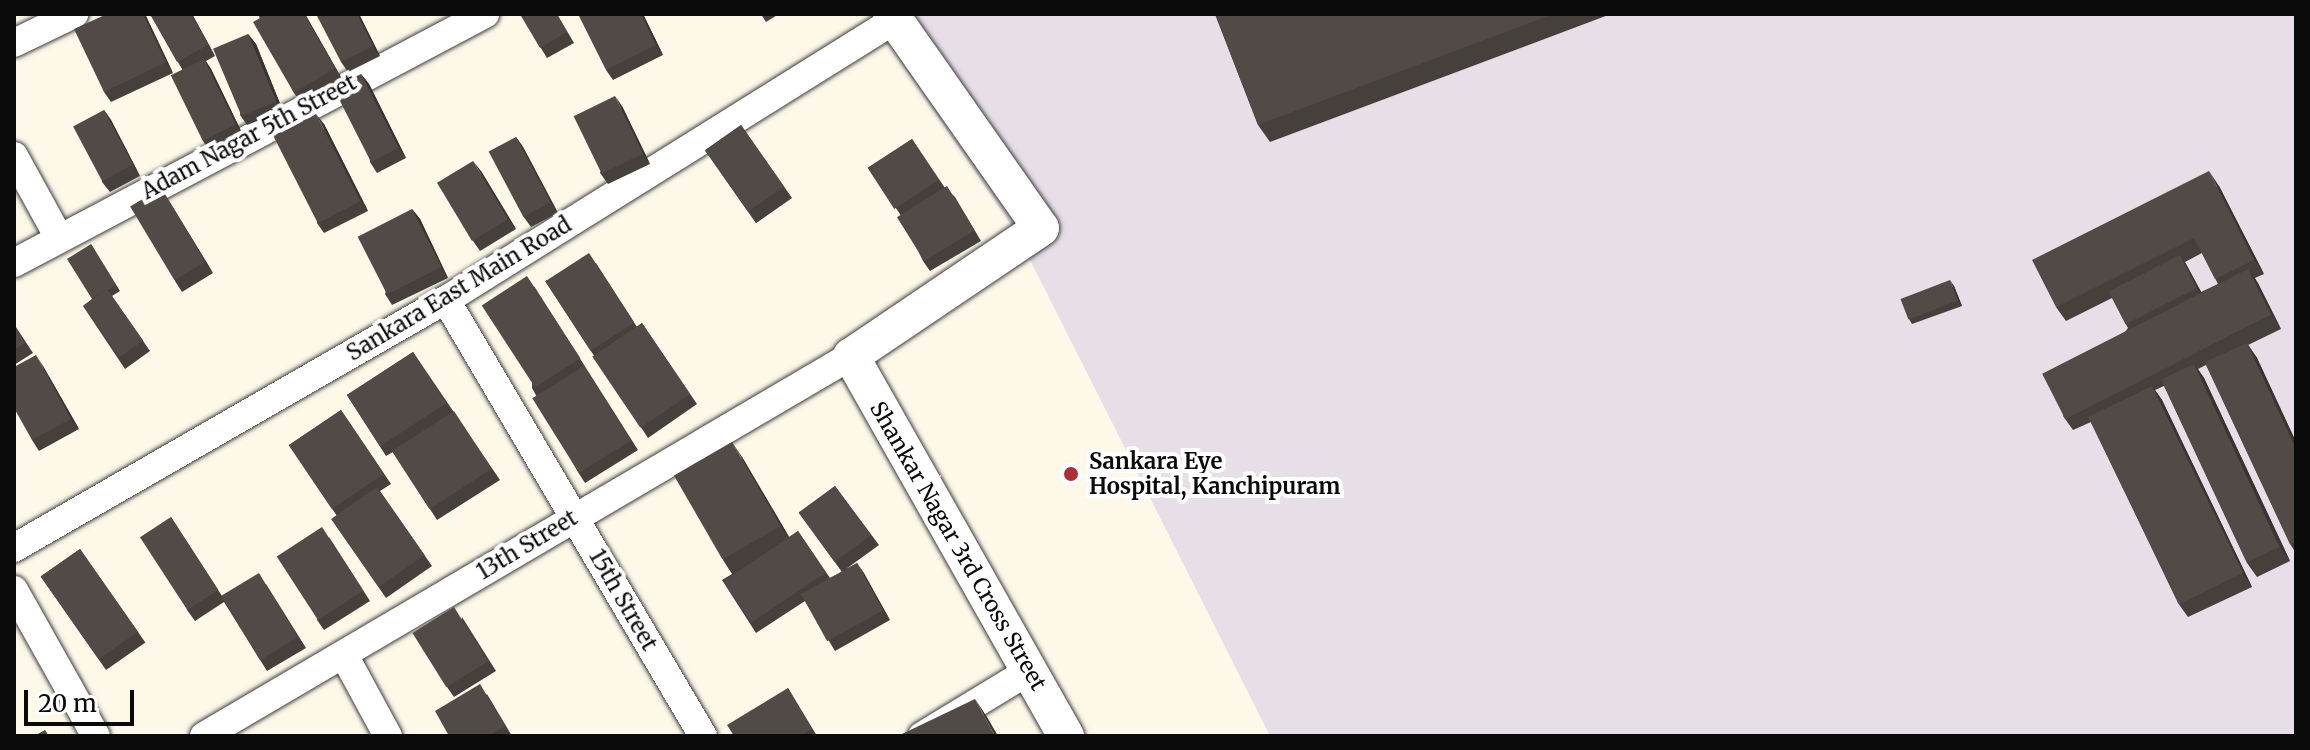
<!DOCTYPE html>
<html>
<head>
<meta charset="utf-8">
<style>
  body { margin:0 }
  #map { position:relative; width:2310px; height:750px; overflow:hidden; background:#fdf8e8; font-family:Merriweather,serif }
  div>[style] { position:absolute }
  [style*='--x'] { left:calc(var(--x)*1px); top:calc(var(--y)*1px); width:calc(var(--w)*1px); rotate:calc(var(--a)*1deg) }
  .industrial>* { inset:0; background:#e7dee8 }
  .roads { filter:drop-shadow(0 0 2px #3d3d3d) drop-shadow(0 0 2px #3d3d3d) }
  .minor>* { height:28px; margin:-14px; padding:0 14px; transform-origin:14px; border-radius:14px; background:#fff }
  .tertiary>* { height:36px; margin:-18px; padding:0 18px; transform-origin:18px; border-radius:18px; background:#fff }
  .wall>* { inset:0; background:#46403d; transform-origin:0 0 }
  .shaded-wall>* { inset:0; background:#393432 }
  .building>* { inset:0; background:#514a47; transform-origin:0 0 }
  .dots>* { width:22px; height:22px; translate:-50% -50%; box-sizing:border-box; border:4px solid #fff; border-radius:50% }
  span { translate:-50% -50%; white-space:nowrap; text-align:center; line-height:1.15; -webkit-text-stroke:8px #fff; paint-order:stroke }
  .street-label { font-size:22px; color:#0a0a0a }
  .poi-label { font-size:22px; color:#0a0a0a; font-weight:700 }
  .left { translate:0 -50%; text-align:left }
  .frame { position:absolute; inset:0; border:16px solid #0a0a0a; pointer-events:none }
  .scale { position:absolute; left:24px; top:690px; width:110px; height:36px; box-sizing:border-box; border:4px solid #0a0a0a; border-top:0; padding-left:10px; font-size:24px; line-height:28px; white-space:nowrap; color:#0a0a0a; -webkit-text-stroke:6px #fff; paint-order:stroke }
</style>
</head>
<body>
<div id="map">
  <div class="industrial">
    <i style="clip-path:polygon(869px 14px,2296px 14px,2296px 736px,1270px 736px,1017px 234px)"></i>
  </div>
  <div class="roads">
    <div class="minor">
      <i style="--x:14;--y:43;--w:67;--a:-25.8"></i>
      <i style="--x:14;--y:156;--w:91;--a:61.2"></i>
      <i style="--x:14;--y:263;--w:533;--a:-27.86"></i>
      <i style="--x:446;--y:300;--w:506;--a:59.48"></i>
      <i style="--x:14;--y:548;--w:498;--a:-29.9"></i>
      <i style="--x:446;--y:300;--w:531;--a:-31.98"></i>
      <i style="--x:14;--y:590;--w:167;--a:60.7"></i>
      <i style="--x:344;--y:655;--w:92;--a:61.5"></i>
      <i style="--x:204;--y:736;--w:750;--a:-30.43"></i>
      <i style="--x:922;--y:736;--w:125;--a:-31.3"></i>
    </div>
    <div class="tertiary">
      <i style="--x:891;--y:14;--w:261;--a:55"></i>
      <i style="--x:1041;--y:228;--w:229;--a:146"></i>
      <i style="--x:851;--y:356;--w:437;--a:60.5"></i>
    </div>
  </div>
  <div class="wall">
    <i style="clip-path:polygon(145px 14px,173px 73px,111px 102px,104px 92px)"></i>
    <i style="clip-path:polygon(150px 14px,192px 14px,215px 56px,206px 61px,211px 69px,243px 135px,210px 152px,203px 141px,182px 69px)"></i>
    <i style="clip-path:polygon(258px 14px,305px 14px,342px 79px,301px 103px,294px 93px)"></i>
    <i style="clip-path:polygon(359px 14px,380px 56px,348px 72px,341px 62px)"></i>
    <i style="clip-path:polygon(520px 14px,557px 14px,574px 43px,547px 58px)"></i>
    <i style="clip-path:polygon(643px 14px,663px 55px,613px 80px,606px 70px)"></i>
    <i style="clip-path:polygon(761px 14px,779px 14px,766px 22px)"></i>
    <i style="clip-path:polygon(1215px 14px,1611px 14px,1270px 142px,1258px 125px)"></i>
    <i style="clip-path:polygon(248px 34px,256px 44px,283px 111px,247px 125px,240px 115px)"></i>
    <i style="clip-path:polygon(361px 74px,369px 84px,406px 158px,377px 173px,370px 162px)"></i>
    <i style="clip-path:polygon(622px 106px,650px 164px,608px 184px,600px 173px)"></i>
    <i style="clip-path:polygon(104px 110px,111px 120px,140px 176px,110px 192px,102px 182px)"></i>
    <i style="clip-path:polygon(324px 124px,368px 211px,324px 233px,317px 223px)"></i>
    <i style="left:741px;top:125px;width:89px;height:44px;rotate:55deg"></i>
    <i style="clip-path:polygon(516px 137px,523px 147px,558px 213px,531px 227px,523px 216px)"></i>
    <i style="clip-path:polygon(912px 139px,945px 188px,955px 197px,981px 241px,930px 271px,923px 261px,900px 214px,868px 168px)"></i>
    <i style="clip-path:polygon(481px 171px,516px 229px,480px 251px,473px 241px)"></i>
    <i style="clip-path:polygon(evenodd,2219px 186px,2264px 274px,2255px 278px,2281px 329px,2248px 345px,2257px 358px,2296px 442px,2296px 553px,2290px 544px,2206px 365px,2198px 369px,2204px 378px,2290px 561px,2257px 577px,2247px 563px,2164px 386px,2155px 390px,2162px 400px,2252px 587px,2188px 617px,2178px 603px,2091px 422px,2073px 430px,2063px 416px,2128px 328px,2112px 298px,2066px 321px,2056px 307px,2219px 186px,2202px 253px,2218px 284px,2201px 292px,2185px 262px,2202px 253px)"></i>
    <i style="clip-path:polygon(161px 188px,213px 273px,182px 292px,175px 281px)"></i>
    <i style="clip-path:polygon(412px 209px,420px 219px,448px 278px,392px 305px,385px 294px)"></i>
    <i style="clip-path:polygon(91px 244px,120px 291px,112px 296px,150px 351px,125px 369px,83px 306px,92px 299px)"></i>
    <i style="clip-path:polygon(596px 263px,637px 327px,642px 323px,697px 404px,648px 438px,545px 281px)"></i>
    <i style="clip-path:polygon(534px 286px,638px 450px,585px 483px,578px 472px,532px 388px)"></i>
    <i style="clip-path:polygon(1954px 286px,1962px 306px,1912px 324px,1909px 319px)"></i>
    <i style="clip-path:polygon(14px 324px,33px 353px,14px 365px)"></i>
    <i style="clip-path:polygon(413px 352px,500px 480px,437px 520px,393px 452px,386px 456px,347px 395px)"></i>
    <i style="clip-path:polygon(43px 366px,79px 429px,39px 451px,32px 440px)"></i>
    <i style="clip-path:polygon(341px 410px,391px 484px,380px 491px,432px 566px,386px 598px,332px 520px,337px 516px,289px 445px)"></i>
    <i style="clip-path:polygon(742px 457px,789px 537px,798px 531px,830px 578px,842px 572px,799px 513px,835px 486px,879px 545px,846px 569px,857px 563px,890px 620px,835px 651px,805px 601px,756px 633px,722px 580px,732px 574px,723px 560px)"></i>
    <i style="clip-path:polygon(171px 517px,222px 596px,266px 584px,306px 648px,267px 671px,224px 602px,195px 621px,187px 610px)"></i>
    <i style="clip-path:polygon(329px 537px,370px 601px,324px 630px,317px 620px)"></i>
    <i style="left:80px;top:549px;width:114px;height:48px;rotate:55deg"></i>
    <i style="clip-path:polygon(462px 617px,496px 671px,454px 697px,447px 687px)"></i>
    <i style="clip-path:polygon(788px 688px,817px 736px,734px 736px)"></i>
    <i style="clip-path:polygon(487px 694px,512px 736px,449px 736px)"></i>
  </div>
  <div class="shaded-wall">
    <i style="clip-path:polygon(143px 14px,145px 14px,173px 73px,166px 62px)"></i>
    <i style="clip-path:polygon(191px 14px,192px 14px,215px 56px,208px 45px)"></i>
    <i style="clip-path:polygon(304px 14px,305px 14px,342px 79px,335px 68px)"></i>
    <i style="clip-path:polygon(357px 14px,359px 14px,380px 56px,373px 46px)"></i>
    <i style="clip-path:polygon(641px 14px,643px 14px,663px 55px,656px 45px)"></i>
    <i style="clip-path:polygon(248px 34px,256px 44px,283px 111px,276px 101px)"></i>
    <i style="clip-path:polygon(204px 59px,211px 69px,243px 135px,236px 125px)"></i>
    <i style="clip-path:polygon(361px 74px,369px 84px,406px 158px,399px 148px)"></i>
    <i style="clip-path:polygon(615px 96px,622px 106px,650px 164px,643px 154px)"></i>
    <i style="clip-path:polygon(104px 110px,111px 120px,140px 176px,133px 165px)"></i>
    <i style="clip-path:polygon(316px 114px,324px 124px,368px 211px,361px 201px)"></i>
    <i style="clip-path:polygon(516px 137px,523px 147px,558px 213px,551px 202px)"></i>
    <i style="clip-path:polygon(473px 161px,481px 171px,516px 229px,508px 219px)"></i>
    <i style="clip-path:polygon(2209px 171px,2219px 186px,2264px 274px,2254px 260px)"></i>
    <i style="clip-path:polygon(161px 188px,168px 199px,213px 273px,205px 262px)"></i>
    <i style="clip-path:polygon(412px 209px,420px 219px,448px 278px,441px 267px)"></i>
    <i style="clip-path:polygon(2180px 255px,2187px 266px,2205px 299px,2197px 288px)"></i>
    <i style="clip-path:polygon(2248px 269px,2258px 283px,2281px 329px,2271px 314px)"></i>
    <i style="clip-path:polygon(1950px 280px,1954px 286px,1962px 306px,1958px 301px)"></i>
    <i style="clip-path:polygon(2247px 343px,2257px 358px,2296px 442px,2296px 449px)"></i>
    <i style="clip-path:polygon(36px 355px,43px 366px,79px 429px,71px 419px)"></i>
    <i style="clip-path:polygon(2194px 364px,2204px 378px,2290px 561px,2280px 547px)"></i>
    <i style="clip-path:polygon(2152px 386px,2162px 400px,2252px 587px,2242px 573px)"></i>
    <i style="clip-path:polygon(732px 442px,742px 457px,791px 540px,781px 526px)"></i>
    <i style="clip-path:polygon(857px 563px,864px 573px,890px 620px,883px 610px)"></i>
    <i style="clip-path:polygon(975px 699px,987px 717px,998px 736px,995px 736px)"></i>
  </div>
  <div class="building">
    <i style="clip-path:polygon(107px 14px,143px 14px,166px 62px,104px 92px,74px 29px)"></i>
    <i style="clip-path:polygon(150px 14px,191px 14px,208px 45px,177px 62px)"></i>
    <i style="clip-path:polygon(267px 14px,304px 14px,335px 68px,294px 93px,253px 22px)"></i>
    <i style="clip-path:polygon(316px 14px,357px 14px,373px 46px,341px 62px)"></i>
    <i style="clip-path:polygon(520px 14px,556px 14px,567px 32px,540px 48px)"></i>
    <i style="clip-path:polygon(578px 14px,641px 14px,656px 45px,606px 70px)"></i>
    <i style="clip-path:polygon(1215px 14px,1553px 14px,1258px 125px)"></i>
    <i style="left:248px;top:34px;width:73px;height:38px;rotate:67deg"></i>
    <i style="left:204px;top:59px;width:73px;height:37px;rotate:64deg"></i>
    <i style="left:361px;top:74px;width:83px;height:31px;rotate:63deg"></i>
    <i style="left:615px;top:96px;width:64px;height:46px;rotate:64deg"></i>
    <i style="left:104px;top:110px;width:62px;height:35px;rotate:62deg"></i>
    <i style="left:316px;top:114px;width:98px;height:48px;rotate:63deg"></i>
    <i style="left:741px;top:125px;width:75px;height:44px;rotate:55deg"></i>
    <i style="left:516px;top:137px;width:74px;height:31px;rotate:62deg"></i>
    <i style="left:912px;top:139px;width:49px;height:53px;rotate:57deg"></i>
    <i style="left:473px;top:161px;width:68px;height:42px;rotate:59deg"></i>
    <i style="clip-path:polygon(2209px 171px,2254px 260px,2215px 279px,2194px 238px,2056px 307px,2032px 260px)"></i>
    <i style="left:947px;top:186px;width:52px;height:59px;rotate:58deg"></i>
    <i style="left:161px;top:188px;width:86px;height:36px;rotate:59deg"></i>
    <i style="left:412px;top:209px;width:65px;height:61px;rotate:63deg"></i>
    <i style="clip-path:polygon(91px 244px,116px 285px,108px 290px,107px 289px,92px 299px,67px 259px)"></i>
    <i style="left:589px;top:253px;width:83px;height:52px;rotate:57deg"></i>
    <i style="left:2180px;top:255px;width:37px;height:80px;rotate:63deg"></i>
    <i style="left:2248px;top:269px;width:51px;height:231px;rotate:63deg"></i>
    <i style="left:527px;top:276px;width:98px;height:54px;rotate:57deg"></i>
    <i style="left:1950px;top:280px;width:22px;height:53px;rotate:69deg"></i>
    <i style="left:107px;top:289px;width:63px;height:29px;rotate:55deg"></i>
    <i style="left:642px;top:323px;width:86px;height:60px;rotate:56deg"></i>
    <i style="clip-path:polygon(14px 325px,25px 343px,14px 350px)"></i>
    <i style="clip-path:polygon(2247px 343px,2296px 449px,2296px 541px,2290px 544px,2205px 362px)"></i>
    <i style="left:413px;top:352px;width:61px;height:79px;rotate:57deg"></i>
    <i style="clip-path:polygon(36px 355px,71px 419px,32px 440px,14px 408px,14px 367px)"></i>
    <i style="left:2194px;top:364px;width:202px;height:36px;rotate:65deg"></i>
    <i style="left:584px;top:366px;width:88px;height:61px;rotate:58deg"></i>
    <i style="left:2152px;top:386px;width:208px;height:71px;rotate:64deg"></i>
    <i style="left:341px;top:410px;width:77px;height:63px;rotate:56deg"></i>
    <i style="left:454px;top:411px;width:69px;height:74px;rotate:57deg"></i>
    <i style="left:732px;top:442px;width:97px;height:67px;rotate:60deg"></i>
    <i style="left:835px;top:486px;width:61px;height:45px;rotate:54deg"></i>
    <i style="left:377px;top:487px;width:83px;height:56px;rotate:55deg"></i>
    <i style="left:171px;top:517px;width:87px;height:37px;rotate:57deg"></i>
    <i style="left:322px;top:527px;width:76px;height:54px;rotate:57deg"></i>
    <i style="left:798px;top:531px;width:50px;height:90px;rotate:56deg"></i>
    <i style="left:80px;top:549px;width:101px;height:48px;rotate:55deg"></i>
    <i style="left:857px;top:563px;width:54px;height:64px;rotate:61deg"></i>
    <i style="left:259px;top:573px;width:75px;height:44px;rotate:59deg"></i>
    <i style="left:454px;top:607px;width:64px;height:49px;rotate:58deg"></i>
    <i style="clip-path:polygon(480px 684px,505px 726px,488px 736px,449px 736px,435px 711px)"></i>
    <i style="clip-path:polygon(788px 688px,812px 729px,800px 736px,734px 736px,727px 725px)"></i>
    <i style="clip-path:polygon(975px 699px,995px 736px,903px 736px,902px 734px)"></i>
    <i style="clip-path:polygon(45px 730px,49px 736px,34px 736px)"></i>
  </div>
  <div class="dots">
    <i style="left:1071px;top:474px;background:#ae2d3b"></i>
  </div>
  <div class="street-label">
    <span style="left:249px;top:137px;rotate:-28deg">Adam Nagar 5th Street</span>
    <span style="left:459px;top:289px;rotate:-31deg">Sankara East Main Road</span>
    <span style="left:527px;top:545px;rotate:-31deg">13th Street</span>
    <span style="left:958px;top:546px;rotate:60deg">Shankar Nagar 3rd Cross Street</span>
    <span style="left:623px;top:600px;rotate:60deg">15th Street</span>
  </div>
  <div class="poi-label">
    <span class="left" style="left:1089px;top:474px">Sankara Eye<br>Hospital, Kanchipuram</span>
  </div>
  <div class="frame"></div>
  <div class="scale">20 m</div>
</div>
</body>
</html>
